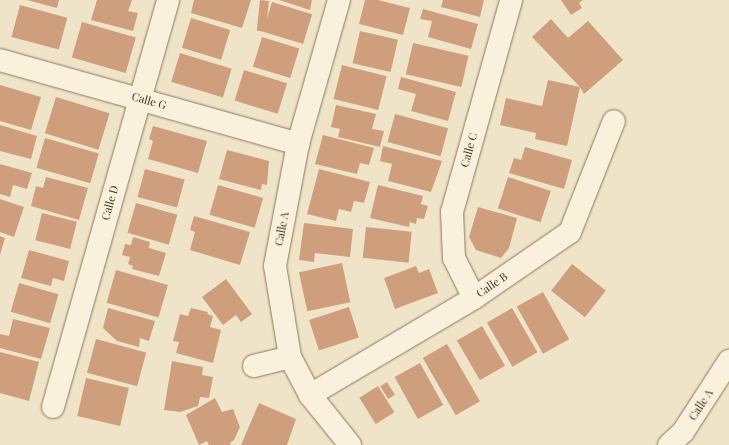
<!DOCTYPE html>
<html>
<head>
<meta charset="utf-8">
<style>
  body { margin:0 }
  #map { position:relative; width:729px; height:445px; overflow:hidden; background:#f0e4c8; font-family:"Playfair Display",serif }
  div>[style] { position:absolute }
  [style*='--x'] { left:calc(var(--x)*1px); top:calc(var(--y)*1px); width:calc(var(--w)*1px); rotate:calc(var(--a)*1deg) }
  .building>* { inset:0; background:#cf9f7d; transform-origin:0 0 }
  .roads { filter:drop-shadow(0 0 1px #8d765c) drop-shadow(0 0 1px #8d765c) }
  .minor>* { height:22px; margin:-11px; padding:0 11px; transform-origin:11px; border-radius:11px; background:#faf1dc }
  span { translate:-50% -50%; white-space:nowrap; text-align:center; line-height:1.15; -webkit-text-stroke:3px #f7eed8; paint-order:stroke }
  .street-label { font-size:11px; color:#3d2e20 }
</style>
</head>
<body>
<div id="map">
  <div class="building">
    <i style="clip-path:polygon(27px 0,59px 0,57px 8px)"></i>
    <i style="clip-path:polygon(97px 0,132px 0,128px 11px,138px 13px,133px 31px,91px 20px)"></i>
    <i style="clip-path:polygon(194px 0,251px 0,242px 28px,191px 13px)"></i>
    <i style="left:260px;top:0;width:9px;height:31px;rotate:6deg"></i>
    <i style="clip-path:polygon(279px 0,312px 0,310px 10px)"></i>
    <i style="clip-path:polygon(365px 0,378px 0,410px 8px,403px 35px,359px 24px)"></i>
    <i style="clip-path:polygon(443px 0,484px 0,480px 17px,441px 7px)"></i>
    <i style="clip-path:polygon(561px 0,583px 0,579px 3px,582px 8px,571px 15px)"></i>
    <i style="left:272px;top:2px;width:42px;height:31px;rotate:17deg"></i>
    <i style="left:20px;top:5px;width:49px;height:33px;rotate:15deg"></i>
    <i style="clip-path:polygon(423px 9px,478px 24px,471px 49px,428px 37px,432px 21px,420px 19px)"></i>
    <i style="left:191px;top:18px;width:41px;height:31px;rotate:17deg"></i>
    <i style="clip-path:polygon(551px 19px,568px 38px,588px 21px,623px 60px,584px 94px,580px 87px,532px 37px)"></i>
    <i style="left:82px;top:22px;width:56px;height:37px;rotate:16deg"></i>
    <i style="left:360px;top:31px;width:39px;height:33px;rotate:13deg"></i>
    <i style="left:262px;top:37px;width:39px;height:31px;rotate:17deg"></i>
    <i style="left:413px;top:43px;width:57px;height:32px;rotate:13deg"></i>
    <i style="left:180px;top:53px;width:54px;height:30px;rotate:17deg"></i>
    <i style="left:342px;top:65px;width:46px;height:35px;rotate:14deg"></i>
    <i style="left:244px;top:70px;width:45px;height:32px;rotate:17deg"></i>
    <i style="clip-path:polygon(401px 77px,456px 92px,448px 121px,411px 111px,416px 94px,398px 89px)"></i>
    <i style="clip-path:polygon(548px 80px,580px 87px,567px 146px,535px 139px,536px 133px,500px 125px,506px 98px,542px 106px)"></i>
    <i style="clip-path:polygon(0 85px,41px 97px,31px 130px,0 121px)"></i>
    <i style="left:56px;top:97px;width:56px;height:38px;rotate:17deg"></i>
    <i style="clip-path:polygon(336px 105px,376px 114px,372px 129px,384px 131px,380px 147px,338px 137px,340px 129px,331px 127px)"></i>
    <i style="left:395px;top:114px;width:55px;height:29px;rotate:15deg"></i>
    <i style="clip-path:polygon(0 125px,37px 136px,31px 159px,0 151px)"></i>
    <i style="clip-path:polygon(153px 126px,207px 141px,198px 173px,148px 159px,153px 141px,149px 139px)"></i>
    <i style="clip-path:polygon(323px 135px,374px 148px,369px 165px,360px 163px,357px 174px,315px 164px)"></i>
    <i style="left:45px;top:138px;width:56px;height:31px;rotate:16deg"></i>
    <i style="clip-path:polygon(383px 146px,442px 161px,431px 192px,388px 181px,392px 164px,380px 161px)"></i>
    <i style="clip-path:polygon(525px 147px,572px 160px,564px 189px,509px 173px,514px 158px,521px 160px)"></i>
    <i style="clip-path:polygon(227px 150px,269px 161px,267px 185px,262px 184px,261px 190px,219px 179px)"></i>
    <i style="clip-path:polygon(0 164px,32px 173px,27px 189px,13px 185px,10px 197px,0 194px)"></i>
    <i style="left:145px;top:169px;width:41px;height:29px;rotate:15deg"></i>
    <i style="clip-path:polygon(319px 169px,370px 182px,364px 203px,354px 201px,351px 212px,339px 209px,336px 221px,307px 214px)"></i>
    <i style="clip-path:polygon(46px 177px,88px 188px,79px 220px,31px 206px,36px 186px,43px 188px)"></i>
    <i style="left:508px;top:177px;width:45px;height:33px;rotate:18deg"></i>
    <i style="left:218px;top:185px;width:47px;height:31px;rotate:16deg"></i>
    <i style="clip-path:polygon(378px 185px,423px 196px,421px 204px,428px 206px,424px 219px,417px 218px,416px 224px,410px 222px,409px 227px,370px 218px)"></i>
    <i style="clip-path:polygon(0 199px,24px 207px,14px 237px,0 232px)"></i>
    <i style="left:136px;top:203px;width:43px;height:31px;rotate:16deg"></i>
    <i style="clip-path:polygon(478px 207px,517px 218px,509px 248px,501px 258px,476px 250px,469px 237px)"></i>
    <i style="left:42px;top:213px;width:36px;height:28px;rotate:14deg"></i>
    <i style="clip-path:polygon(194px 216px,250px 232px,240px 265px,190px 250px,195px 232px,190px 230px)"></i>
    <i style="clip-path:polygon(304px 223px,353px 229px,350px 257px,315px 253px,314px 262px,299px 260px)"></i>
    <i style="left:366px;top:227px;width:46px;height:31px;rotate:6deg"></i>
    <i style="clip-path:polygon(0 236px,5px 238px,0 255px)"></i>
    <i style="clip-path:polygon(133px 237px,150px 242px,149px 248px,166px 253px,159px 276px,132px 269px,133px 266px,128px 264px,130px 257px,122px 255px,125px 244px,131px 245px)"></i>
    <i style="clip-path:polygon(29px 250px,69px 261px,64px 281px,53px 278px,51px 286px,21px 278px)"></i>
    <i style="left:342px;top:263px;width:40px;height:44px;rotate:78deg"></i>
    <i style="left:572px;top:264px;width:43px;height:34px;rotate:38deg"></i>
    <i style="clip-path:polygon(416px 266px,419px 273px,429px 269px,438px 293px,395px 309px,384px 278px)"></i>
    <i style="left:116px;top:270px;width:54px;height:34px;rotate:16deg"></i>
    <i style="clip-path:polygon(226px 279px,252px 314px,241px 322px,236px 315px,223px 325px,202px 297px)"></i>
    <i style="left:19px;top:283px;width:41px;height:30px;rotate:16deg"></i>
    <i style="left:543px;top:292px;width:54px;height:30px;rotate:61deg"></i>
    <i style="left:349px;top:307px;width:32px;height:42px;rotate:72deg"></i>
    <i style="clip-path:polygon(108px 308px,155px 321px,149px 341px,140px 338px,139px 347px,117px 341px,103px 328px)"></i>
    <i style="clip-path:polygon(191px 308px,208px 312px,207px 314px,213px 316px,210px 327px,221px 330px,213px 363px,176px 353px,179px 342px,173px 341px,180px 314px,188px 316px)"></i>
    <i style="left:512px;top:308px;width:51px;height:29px;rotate:60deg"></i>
    <i style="clip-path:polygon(13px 319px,50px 328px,41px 359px,0 348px,0 334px,9px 336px)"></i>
    <i style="left:482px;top:326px;width:46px;height:29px;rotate:60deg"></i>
    <i style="left:96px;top:339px;width:52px;height:35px;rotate:15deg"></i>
    <i style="left:447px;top:344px;width:66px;height:28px;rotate:60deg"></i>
    <i style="clip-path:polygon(0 352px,39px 362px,29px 401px,0 393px)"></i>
    <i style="clip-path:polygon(172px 361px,203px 367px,202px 375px,213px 377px,209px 398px,200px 397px,198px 406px,180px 412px,164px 410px)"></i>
    <i style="left:420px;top:363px;width:48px;height:29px;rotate:61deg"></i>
    <i style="left:86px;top:378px;width:44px;height:39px;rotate:13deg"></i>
    <i style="left:387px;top:382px;width:15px;height:8px;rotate:58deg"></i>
    <i style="left:378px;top:386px;width:31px;height:22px;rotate:58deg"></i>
    <i style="clip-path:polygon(215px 398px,222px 412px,233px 409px,240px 427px,234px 440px,230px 443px,231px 445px,209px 445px,207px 441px,199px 445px,186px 415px)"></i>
    <i style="clip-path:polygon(259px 403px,296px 419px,287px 445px,241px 445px)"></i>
  </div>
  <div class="roads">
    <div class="minor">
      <i style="--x:339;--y:0;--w:150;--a:105.9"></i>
      <i style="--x:298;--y:144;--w:124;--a:100.7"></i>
      <i style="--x:275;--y:266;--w:92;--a:80.6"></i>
      <i style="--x:290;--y:357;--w:43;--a:62.2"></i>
      <i style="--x:310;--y:395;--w:64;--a:51.3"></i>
      <i style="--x:0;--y:60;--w:310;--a:15.7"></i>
      <i style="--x:474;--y:298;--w:45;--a:-116.6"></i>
      <i style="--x:454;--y:258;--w:46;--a:-92.5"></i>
      <i style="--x:452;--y:212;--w:220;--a:-74.4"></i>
      <i style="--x:254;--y:366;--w:37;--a:-14"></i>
      <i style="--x:310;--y:395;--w:191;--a:-30.6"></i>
      <i style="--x:474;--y:298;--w:116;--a:-34.5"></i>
      <i style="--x:570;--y:232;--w:119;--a:-68.4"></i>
      <i style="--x:53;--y:407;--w:423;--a:-74.2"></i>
      <i style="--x:669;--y:445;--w:19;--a:-43"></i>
      <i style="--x:683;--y:432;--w:85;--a:-57.1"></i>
    </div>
  </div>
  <div class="street-label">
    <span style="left:149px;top:101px;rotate:16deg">Calle G</span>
    <span style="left:469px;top:150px;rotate:-75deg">Calle C</span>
    <span style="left:110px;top:203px;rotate:-74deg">Calle D</span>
    <span style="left:282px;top:229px;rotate:-79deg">Calle A</span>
    <span style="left:492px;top:285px;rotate:-34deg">Calle B</span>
    <span style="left:701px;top:405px;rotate:-57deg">Calle A</span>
  </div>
</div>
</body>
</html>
